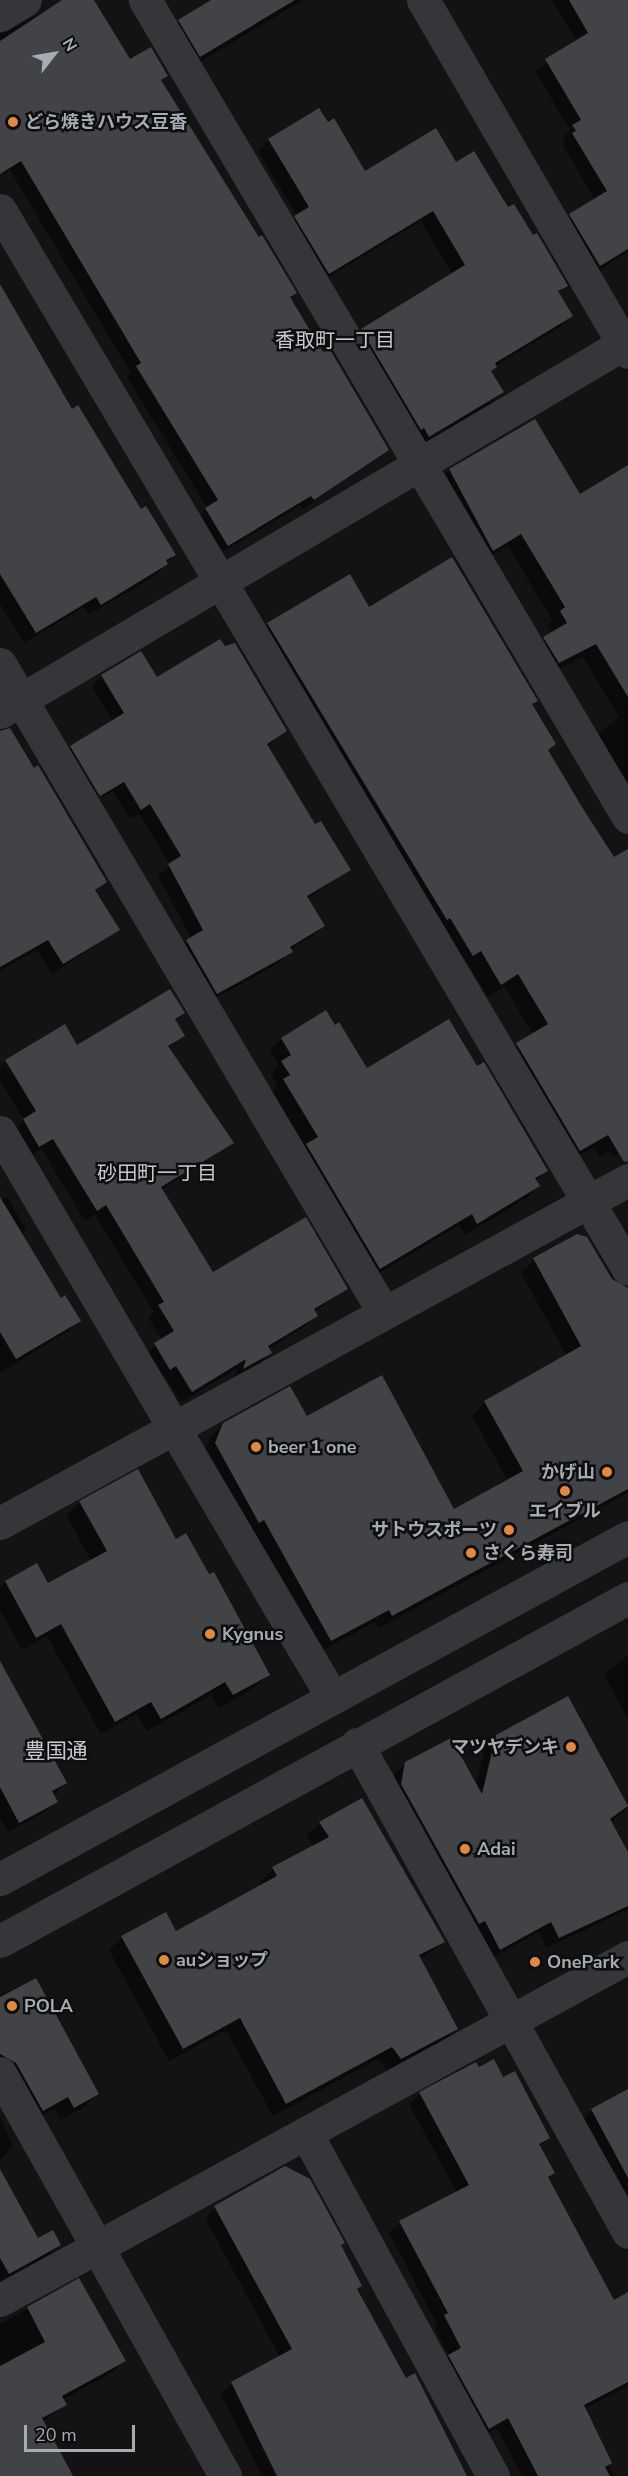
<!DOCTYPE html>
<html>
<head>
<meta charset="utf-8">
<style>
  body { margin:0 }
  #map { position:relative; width:628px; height:2476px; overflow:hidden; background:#131314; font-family:"Nunito Sans","Noto Sans JP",sans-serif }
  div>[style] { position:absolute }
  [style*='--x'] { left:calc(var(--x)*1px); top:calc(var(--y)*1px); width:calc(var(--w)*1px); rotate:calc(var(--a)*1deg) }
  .shadow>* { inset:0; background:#0007; transform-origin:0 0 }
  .building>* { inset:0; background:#424347 }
  .minor>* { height:33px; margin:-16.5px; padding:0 16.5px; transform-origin:16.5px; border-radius:16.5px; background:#343639 }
  .tertiary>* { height:33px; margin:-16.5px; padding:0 16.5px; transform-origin:16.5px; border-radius:16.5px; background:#343639 }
  .dots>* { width:16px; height:16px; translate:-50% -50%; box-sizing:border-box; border:3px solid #0e0e0f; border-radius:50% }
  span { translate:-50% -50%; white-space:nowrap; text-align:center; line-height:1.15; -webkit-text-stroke:5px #0e0e0f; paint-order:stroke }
  .poi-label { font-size:18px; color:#a5acb3; font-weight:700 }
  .left { translate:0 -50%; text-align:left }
  .right { translate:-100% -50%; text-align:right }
  .neighbourhood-label { font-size:20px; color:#c6cad0 }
  .quarter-label { font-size:21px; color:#c6cad0 }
  .north { position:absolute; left:24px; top:24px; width:60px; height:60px; -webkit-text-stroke:4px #0e0e0f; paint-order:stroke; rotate:59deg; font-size:16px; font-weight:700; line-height:24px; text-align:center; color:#a5acb3 }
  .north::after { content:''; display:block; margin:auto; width:21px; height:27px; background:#a5acb3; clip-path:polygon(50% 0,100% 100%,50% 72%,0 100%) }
  .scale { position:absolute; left:24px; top:2425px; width:111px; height:27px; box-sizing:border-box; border:3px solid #a5acb3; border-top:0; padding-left:8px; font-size:18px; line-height:21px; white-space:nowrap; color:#a5acb3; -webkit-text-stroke:4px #0e0e0f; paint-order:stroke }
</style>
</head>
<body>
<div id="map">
  <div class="shadow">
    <i style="clip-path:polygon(65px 0,93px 0,130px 61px,166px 76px,161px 82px,295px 293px,289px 298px,322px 354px,387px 449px,303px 509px,301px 505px,217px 555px,196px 519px,207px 508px,127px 377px,131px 373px,10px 170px,5px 174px,0 165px,0 35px)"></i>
    <i style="clip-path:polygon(214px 0,303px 0,185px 71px,164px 36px,179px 21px)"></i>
    <i style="clip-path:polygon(552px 0,628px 0,628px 252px,589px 276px,559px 226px,595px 200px,563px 145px,566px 142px,563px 137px,570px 130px,535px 71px,577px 41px)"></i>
    <i style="clip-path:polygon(269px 140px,365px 173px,455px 164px,508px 209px,566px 285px,558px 293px,571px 316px,560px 327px,495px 366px,490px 372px,502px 392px,491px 403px,417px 447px,351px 341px,362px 330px,453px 275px,421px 221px,317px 284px,284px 228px,297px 216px,258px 151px)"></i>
    <i style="clip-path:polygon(0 288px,71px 411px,174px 555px,155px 576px,89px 615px,84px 607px,24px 643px,0 604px)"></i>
    <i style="clip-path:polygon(534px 422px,579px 496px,628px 467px,628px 788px,596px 736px,619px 717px,583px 657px,545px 675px,531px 651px,552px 633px,547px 625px,552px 620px,508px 546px,479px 563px,436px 483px,449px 470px)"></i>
    <i style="clip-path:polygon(349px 576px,369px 609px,536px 701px,531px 705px,554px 744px,547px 751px,614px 859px,628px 851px,628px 1148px,614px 1157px,610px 1151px,600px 1157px,594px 1147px,566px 1163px,503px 1057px,533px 1034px,504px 986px,488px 997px,467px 963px,459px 968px,255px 638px,268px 625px)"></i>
    <i style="clip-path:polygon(102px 676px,157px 679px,285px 731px,267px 746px,315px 826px,349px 870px,307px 899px,323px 926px,313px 936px,290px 949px,281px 962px,206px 1003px,177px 952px,192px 939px,158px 876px,170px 865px,139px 813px,130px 819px,113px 791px,102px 797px,70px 748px,113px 722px,92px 686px)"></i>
    <i style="clip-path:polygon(0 743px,105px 882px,95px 892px,118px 930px,52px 974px,37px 950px,0 971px)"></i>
    <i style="left:70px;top:748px;width:59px;height:13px;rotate:60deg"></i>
    <i style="clip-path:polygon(183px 1013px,175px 1021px,183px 1035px,168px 1049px,232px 1143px,161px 1190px,212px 1275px,346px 1289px,314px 1312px,316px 1316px,305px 1326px,268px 1349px,270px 1353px,260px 1363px,234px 1377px,238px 1368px,181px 1402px,165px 1376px,159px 1380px,144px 1355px,162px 1340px,148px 1317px,154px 1312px,95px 1215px,85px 1221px,42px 1149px,28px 1157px,13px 1131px,24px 1120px,0 1080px,0 1067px,6px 1061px,77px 1047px)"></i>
    <i style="clip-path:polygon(282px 1039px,367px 1070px,477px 1068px,546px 1170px,535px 1181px,538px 1186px,527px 1198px,465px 1235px,459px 1225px,368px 1280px,295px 1157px,305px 1147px,272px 1092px,278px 1086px,271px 1074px,279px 1066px,270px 1050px)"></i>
    <i style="clip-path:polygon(7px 1197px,26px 1229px,21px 1235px,60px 1300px,79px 1321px,68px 1331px,0 1373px,0 1201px)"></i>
    <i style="clip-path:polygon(586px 1238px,618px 1286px,628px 1287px,628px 1493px,379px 1628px,375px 1622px,318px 1653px,203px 1457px,210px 1438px,224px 1424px,306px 1418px,454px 1511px,508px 1481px,472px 1416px,485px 1402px,567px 1356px,521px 1273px,534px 1260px)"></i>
    <i style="clip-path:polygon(80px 1502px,175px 1541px,268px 1675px,254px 1688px,219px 1708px,211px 1695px,147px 1731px,137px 1714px,101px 1734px,47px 1636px,22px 1650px,0 1610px,0 1588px,6px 1582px,47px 1585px,91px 1561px,67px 1516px)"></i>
    <i style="clip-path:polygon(628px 1655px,628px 1719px,604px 1675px)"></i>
    <i style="clip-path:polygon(0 1667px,65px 1783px,53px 1795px,56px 1801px,45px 1812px,8px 1832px,0 1818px)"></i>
    <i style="clip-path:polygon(567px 1698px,627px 1808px,610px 1823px,628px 1856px,628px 1909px,547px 1948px,539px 1932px,488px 1960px,390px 1796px,394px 1775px,406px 1763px,476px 1786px,485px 1748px,497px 1736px)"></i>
    <i style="clip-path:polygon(320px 1823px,444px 1942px,420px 1960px,456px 2028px,443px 2042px,388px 2072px,378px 2059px,273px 2116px,226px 2030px,169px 2061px,109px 1950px,122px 1937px,175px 1933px,262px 1886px,260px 1882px,273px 1869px,314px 1847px,307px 1836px)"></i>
    <i style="clip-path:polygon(35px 1979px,97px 2094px,84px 2107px,60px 2120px,55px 2109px,29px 2123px,0 2076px,0 1995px)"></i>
    <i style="clip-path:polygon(478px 2069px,503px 2079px,548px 2137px,539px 2147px,553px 2173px,547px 2179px,614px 2302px,628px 2294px,628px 2386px,584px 2409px,614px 2476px,522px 2476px,497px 2428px,477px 2438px,438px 2367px,449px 2356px,434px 2327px,437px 2324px,389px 2233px,400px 2223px,457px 2193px,409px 2104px,420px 2094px)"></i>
    <i style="clip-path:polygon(628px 2091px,628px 2195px,610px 2164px,603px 2168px,579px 2123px,592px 2110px)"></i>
    <i style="clip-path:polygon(0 2117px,13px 2146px,0 2160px)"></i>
    <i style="clip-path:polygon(0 2172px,37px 2240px,59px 2245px,46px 2258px,0 2284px)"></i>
    <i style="clip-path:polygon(215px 2208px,339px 2246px,360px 2286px,356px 2290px,405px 2380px,466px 2476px,279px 2476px,231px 2384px,276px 2476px,262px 2476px,221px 2394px,232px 2383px,280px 2357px,205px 2218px)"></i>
    <i style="clip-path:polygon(79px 2280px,124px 2361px,113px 2372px,62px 2400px,65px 2405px,42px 2422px,72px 2476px,0 2476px,0 2324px)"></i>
  </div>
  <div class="building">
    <i style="clip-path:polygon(62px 0,94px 0,130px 59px,151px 47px,168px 76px,161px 80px,259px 237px,262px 235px,297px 293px,290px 297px,323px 352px,329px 348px,389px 450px,314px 500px,311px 496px,228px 546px,205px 508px,218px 500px,136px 366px,141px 363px,21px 161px,0 174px,0 41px)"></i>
    <i style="clip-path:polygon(211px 0,295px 0,200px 57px,178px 20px)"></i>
    <i style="clip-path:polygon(569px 0,628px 0,628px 249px,600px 266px,569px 214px,607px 191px,572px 133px,576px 131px,572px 125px,581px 120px,545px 59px,588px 33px)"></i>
    <i style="clip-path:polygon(319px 108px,328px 122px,334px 118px,365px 171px,436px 128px,456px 162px,474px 151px,508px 207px,514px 204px,533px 235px,537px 233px,568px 286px,558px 291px,573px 316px,495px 363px,497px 367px,491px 371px,504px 392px,429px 437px,424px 428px,421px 430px,361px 329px,465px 265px,433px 211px,329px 274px,294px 216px,309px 207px,268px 139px)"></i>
    <i style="clip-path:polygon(0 284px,72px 409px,78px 405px,141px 509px,146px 506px,176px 555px,166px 560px,168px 564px,101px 605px,96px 597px,36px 633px,0 574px)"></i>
    <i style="clip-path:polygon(535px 419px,580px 494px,628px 465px,628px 697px,596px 644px,559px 663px,543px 637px,567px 623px,560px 611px,565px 607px,521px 534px,493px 551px,449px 469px)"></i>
    <i style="clip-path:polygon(452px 557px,538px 701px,532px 704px,556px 744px,548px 750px,582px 807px,614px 857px,628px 849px,628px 1161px,624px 1162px,608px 1135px,580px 1151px,516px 1043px,548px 1024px,518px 974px,501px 985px,481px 951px,473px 956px,450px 918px,447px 920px,267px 623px,350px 574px,369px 607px)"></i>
    <i style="clip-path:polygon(220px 639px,225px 646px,235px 643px,287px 731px,267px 744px,315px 824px,321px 821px,351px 870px,307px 896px,325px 926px,290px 947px,293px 952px,217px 994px,186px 940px,203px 930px,168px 864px,181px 856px,150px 804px,141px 810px,124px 782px,100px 796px,70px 746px,124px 713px,101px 675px,141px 651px,157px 677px)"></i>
    <i style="clip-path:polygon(10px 728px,34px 768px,38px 765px,107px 882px,95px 890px,120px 930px,63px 964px,48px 940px,0 967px,0 731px)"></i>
    <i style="clip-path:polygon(170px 989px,185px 1013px,175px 1019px,185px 1036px,168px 1046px,234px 1143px,161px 1187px,213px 1272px,306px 1217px,348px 1289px,314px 1309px,318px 1316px,268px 1346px,272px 1353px,243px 1369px,246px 1359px,192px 1392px,176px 1366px,170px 1370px,154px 1343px,174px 1331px,158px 1305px,164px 1302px,106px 1205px,97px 1211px,53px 1139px,39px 1147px,23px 1119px,36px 1111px,5px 1060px,65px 1024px,77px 1045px)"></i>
    <i style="clip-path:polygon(326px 1010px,335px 1025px,339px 1022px,367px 1068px,449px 1019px,477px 1066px,484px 1062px,548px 1171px,535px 1178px,540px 1186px,477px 1224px,472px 1214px,380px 1269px,306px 1144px,318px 1137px,283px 1079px,290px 1075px,281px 1061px,291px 1055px,281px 1038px)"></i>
    <i style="clip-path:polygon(0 1197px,61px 1298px,65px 1295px,81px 1321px,16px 1359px,0 1332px)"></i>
    <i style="clip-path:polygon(577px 1234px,587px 1237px,612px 1279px,628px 1288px,628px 1489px,392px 1616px,389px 1610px,331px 1641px,264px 1520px,259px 1523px,215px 1443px,223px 1423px,290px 1386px,307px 1416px,382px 1375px,454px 1509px,523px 1471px,484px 1401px,581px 1346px,533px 1258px)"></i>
    <i style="clip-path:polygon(138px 1469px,176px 1539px,186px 1533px,209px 1574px,214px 1572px,270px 1675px,233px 1695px,225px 1682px,161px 1719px,151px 1702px,115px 1722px,61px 1624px,36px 1638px,5px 1581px,37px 1563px,48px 1583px,107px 1551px,79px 1501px)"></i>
    <i style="clip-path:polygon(0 1661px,67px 1783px,52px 1791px,58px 1802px,19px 1823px,0 1787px)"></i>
    <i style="clip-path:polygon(568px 1696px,628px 1806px,610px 1819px,628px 1852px,628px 1906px,559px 1938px,551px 1922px,500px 1950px,485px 1921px,479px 1924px,401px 1784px,405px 1762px,451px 1738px,482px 1794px,496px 1735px)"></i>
    <i style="clip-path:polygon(362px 1798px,445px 1942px,419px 1955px,458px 2029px,401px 2059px,392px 2047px,286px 2104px,240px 2018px,183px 2049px,121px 1936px,166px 1912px,176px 1931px,277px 1876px,272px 1867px,329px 1837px,319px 1822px)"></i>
    <i style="clip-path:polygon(36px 1978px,99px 2094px,74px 2108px,68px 2097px,43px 2111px,16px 2063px,0 2054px,0 1997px)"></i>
    <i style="clip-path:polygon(494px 2059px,503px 2077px,515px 2071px,550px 2138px,539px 2144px,555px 2173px,548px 2177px,614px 2300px,628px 2292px,628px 2382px,584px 2405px,612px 2463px,605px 2467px,610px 2476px,538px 2476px,508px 2418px,489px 2429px,448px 2355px,461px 2348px,444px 2315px,448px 2313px,399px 2221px,469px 2185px,419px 2092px,476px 2062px,479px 2067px)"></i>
    <i style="clip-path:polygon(628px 2089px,628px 2178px,591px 2109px)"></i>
    <i style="clip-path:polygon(285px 2166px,310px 2179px,345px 2243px,341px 2245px,362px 2286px,357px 2289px,406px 2378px,415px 2373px,467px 2476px,277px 2476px,231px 2382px,292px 2349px,214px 2206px)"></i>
    <i style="clip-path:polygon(0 2169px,38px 2238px,53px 2230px,61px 2245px,9px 2274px,0 2258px)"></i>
    <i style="clip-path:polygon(79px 2278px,126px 2361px,62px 2396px,67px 2405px,42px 2418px,73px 2476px,0 2476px,0 2366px,45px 2342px,27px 2307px)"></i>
  </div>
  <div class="minor">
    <i style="--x:145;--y:0;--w:949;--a:59.41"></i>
    <i style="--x:423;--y:0;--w:407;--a:59.8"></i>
    <i style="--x:0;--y:15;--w:29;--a:-31"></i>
    <i style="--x:0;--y:210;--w:1231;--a:59.33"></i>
    <i style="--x:0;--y:664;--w:754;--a:59.39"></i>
    <i style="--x:0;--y:712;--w:729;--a:-30.57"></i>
    <i style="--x:0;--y:1132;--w:655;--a:59.56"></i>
    <i style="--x:0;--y:1523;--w:716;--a:-28.64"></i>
    <i style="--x:357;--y:1744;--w:558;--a:60.96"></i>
    <i style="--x:0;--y:2073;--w:462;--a:60.8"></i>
    <i style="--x:306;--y:2133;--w:391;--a:61.4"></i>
    <i style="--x:0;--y:2300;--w:716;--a:-28.64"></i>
  </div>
  <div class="tertiary">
    <i style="--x:0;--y:1879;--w:715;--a:-28.57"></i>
    <i style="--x:0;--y:1941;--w:716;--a:-28.64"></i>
  </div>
  <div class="dots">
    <i style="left:13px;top:122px;background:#df8a40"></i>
    <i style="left:256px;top:1447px;background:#df8a40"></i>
    <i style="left:607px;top:1472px;background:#df8a40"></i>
    <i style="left:565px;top:1491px;background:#df8a40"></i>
    <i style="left:509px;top:1530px;background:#df8a40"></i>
    <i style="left:471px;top:1553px;background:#df8a40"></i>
    <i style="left:210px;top:1634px;background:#df8a40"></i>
    <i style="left:571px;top:1747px;background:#df8a40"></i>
    <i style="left:465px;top:1849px;background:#df8a40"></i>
    <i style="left:164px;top:1960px;background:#df8a40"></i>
    <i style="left:535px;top:1962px;background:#df8a40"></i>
    <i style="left:12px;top:2006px;background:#df8a40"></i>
  </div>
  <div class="poi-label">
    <span class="left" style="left:25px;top:122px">どら焼きハウス豆香</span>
    <span class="left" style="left:268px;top:1447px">beer 1 one</span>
    <span class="right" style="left:595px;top:1472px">かげ山</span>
    <span style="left:565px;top:1511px">エイブル</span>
    <span class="right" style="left:497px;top:1530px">サトウスポーツ</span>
    <span class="left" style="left:483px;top:1553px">さくら寿司</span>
    <span class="left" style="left:222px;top:1634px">Kygnus</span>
    <span class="right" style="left:559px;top:1747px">マツヤデンキ</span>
    <span class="left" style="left:477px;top:1849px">Adai</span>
    <span class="left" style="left:176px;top:1960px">auショップ</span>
    <span class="left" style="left:547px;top:1962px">OnePark</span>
    <span class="left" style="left:24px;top:2006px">POLA</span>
  </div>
  <div class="neighbourhood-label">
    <span style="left:335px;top:340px">香取町一丁目</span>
    <span style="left:157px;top:1173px">砂田町一丁目</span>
  </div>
  <div class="quarter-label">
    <span style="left:56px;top:1751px">豊国通</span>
  </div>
  <div class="north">N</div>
  <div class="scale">20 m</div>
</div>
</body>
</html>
